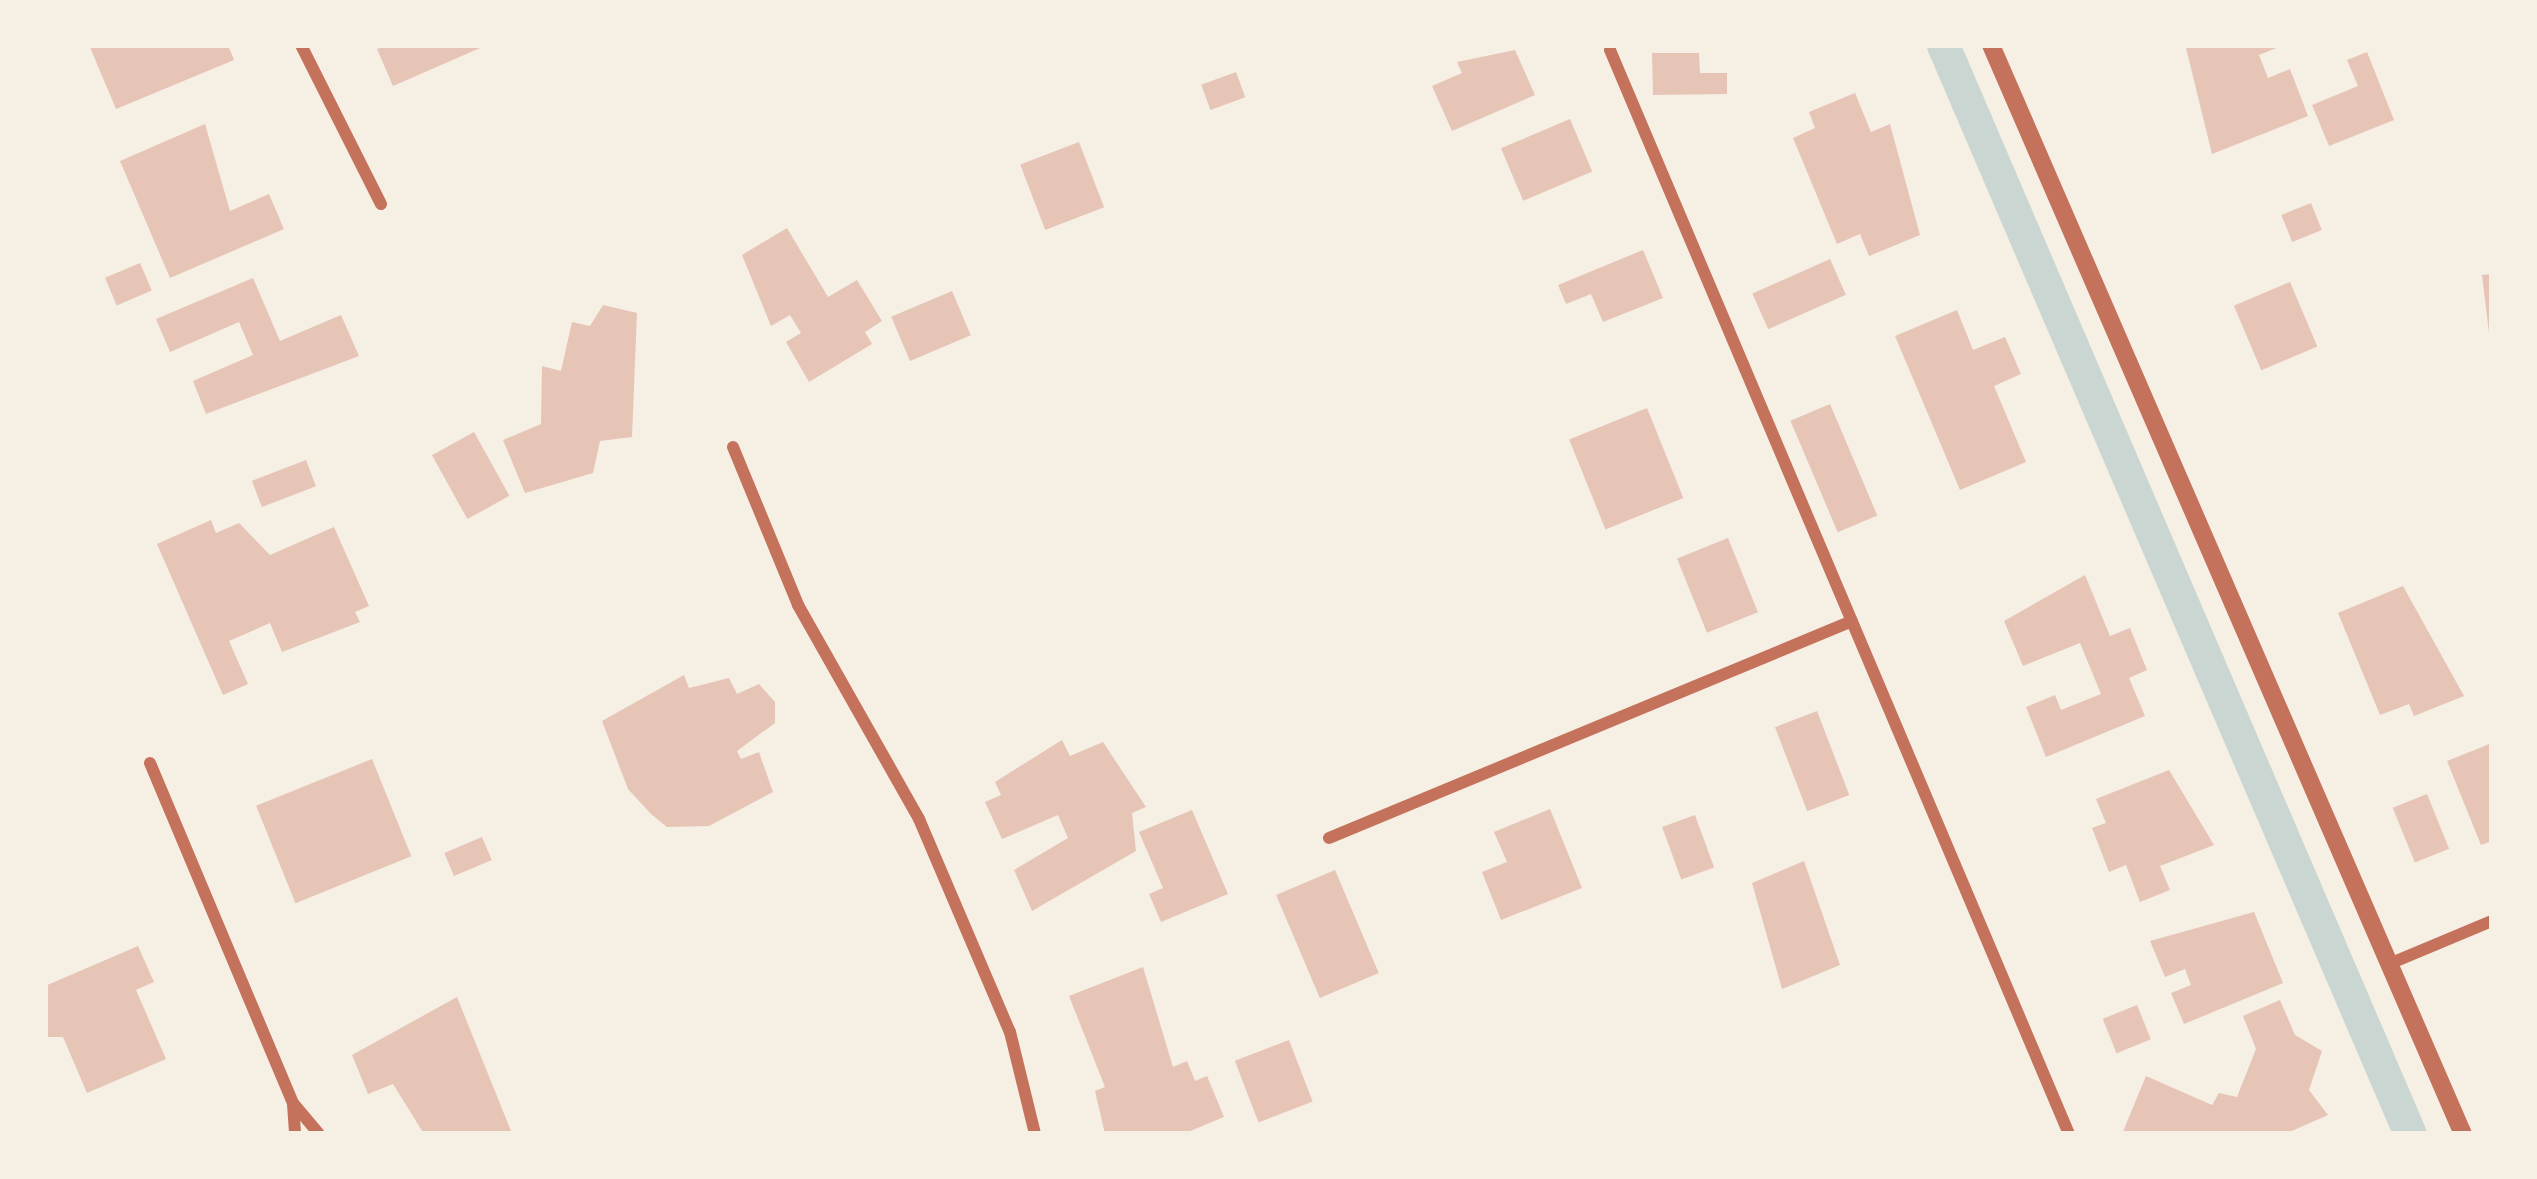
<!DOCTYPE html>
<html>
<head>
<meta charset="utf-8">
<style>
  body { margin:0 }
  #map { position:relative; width:2537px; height:1179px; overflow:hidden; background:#f6efe4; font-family:Quicksand,sans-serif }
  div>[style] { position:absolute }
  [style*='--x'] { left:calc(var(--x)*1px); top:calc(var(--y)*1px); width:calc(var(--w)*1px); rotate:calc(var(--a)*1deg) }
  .canal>* { height:33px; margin:-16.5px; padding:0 16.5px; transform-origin:16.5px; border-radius:16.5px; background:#c9d6d2 }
  .building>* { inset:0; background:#e6c5b7; transform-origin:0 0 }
  .minor>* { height:12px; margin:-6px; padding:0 6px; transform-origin:6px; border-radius:6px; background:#c5725c }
  .tertiary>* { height:18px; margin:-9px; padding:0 9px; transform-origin:9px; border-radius:9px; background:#c5725c }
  span { translate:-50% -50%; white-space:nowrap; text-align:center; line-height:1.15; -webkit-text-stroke:10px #f6efe4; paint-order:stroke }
  .frame { position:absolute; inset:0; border:48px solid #f6efe4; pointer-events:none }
</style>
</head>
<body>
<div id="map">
  <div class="canal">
    <i style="--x:1943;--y:45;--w:1185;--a:66.79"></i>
  </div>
  <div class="building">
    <i style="clip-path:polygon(89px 45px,228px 45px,234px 60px,116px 109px)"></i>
    <i style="clip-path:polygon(387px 45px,487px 45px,393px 86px,377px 49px)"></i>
    <i style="clip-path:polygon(2284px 45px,2259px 55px,2268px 78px,2290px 69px,2308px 116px,2212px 154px,2186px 48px)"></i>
    <i style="clip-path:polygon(1515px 50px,1535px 95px,1452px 131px,1432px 86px,1462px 73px,1457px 62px)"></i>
    <i style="clip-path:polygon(2367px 52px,2394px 120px,2329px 146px,2312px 105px,2358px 86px,2347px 60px)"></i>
    <i style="clip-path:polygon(1652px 53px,1699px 53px,1700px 73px,1727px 73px,1727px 94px,1653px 95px)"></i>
    <i style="left:1236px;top:72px;width:27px;height:37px;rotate:70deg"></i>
    <i style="clip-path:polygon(1855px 93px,1871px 132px,1890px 124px,1920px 235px,1869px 256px,1860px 234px,1837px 244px,1793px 138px,1815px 128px,1809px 112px)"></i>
    <i style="left:1570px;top:119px;width:57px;height:75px;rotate:67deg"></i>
    <i style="clip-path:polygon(205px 124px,230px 211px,269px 194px,284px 229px,170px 278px,120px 161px)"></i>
    <i style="left:1079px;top:142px;width:70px;height:63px;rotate:69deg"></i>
    <i style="left:2311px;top:203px;width:29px;height:32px;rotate:68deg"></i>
    <i style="clip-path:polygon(787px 228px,828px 297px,857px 280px,882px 321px,865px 332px,872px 344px,809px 382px,786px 342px,801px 333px,790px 315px,771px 326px,742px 255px)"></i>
    <i style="clip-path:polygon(1643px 250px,1663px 298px,1603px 322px,1591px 294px,1566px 304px,1558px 285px)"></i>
    <i style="left:1830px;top:259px;width:39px;height:85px;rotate:66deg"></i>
    <i style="left:140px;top:263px;width:30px;height:38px;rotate:67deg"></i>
    <i style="clip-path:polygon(2492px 274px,2492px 333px,2489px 333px,2482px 275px)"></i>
    <i style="clip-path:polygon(253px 278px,280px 341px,341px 315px,359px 356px,206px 414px,193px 381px,253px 355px,239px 322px,170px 352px,156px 319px)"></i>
    <i style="left:2290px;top:282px;width:70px;height:61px;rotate:67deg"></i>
    <i style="left:952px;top:291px;width:48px;height:66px;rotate:67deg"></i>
    <i style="clip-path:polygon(603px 305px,637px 313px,632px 437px,600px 441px,593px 473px,525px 493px,503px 440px,541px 424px,542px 366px,561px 371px,572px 322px,590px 326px)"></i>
    <i style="clip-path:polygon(1957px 310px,1973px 350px,2005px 337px,2021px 374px,1994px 386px,2026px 462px,1960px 490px,1895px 336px)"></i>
    <i style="left:1830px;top:404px;width:121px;height:43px;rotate:67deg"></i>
    <i style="left:1647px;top:408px;width:97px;height:84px;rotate:68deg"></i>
    <i style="left:474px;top:432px;width:73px;height:48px;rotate:61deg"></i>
    <i style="left:306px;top:460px;width:28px;height:58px;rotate:69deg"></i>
    <i style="clip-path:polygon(211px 520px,216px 533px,239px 523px,270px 555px,334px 527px,369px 606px,355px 612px,360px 622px,282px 652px,270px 623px,229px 641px,248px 684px,223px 695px,157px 544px)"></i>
    <i style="left:1728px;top:538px;width:80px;height:55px;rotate:68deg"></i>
    <i style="clip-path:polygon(2085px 575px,2110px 636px,2130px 628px,2147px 670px,2129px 678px,2145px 716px,2046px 757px,2026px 707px,2055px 695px,2061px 710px,2101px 694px,2080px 643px,2023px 666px,2004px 621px)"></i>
    <i style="clip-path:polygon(2403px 586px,2464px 696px,2414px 716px,2409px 704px,2380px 715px,2338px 613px)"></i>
    <i style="clip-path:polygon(684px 675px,689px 688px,729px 678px,737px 694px,759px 684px,775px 702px,775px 723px,737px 751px,741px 759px,759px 752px,773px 792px,709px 826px,667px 827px,651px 814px,628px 789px,602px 721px)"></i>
    <i style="left:1817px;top:711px;width:90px;height:45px;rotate:69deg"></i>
    <i style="clip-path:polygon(1062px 740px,1070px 756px,1103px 742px,1146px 807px,1132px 813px,1136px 851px,1032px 911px,1014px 870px,1068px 838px,1058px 815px,1002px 839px,985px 802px,1001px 795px,995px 782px)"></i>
    <i style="clip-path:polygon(2492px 743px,2492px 841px,2481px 845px,2447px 761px)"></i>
    <i style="left:372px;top:759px;width:105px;height:125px;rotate:68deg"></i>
    <i style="clip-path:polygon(2169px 770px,2214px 845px,2160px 866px,2170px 890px,2140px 902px,2126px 865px,2109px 872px,2092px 828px,2106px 823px,2096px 799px)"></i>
    <i style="left:2427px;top:794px;width:59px;height:37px;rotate:68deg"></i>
    <i style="clip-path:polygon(1550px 809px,1582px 888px,1501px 920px,1482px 872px,1507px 862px,1494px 832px)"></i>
    <i style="clip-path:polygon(1192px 810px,1228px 894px,1161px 922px,1149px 894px,1163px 888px,1139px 832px)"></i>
    <i style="left:1695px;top:815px;width:56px;height:35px;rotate:70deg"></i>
    <i style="left:482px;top:837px;width:25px;height:41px;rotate:67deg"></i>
    <i style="clip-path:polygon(1804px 861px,1840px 965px,1782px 989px,1752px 883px)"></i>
    <i style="left:1335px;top:870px;width:112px;height:64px;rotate:67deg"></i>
    <i style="clip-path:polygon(2254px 912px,2283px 983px,2184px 1024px,2171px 993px,2191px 985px,2185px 969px,2165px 977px,2150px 941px)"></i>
    <i style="clip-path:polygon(138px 946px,154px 982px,136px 990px,166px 1059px,87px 1093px,63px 1037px,45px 1037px,45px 986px)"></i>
    <i style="clip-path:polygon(1143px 967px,1173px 1067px,1187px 1061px,1195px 1081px,1207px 1076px,1224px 1117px,1183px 1134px,1105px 1134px,1095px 1091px,1105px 1087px,1069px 996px)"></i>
    <i style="clip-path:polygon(457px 997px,511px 1131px,504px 1134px,424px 1134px,393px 1084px,368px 1094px,352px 1055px)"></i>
    <i style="clip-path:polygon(2280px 1000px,2295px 1035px,2322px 1051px,2309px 1090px,2328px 1115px,2285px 1134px,2122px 1134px,2146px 1076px,2212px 1105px,2219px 1093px,2237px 1097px,2256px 1049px,2243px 1016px)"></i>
    <i style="left:2137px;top:1005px;width:37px;height:37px;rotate:68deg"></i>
    <i style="left:1289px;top:1040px;width:66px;height:58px;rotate:69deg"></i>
  </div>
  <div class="minor">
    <i style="--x:301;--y:45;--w:178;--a:63.3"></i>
    <i style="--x:1610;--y:50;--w:1177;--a:67.05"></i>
    <i style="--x:733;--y:447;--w:171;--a:67.6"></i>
    <i style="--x:798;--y:605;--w:246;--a:60.5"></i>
    <i style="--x:919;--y:819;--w:232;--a:66.9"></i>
    <i style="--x:1010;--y:1032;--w:105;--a:76.2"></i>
    <i style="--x:150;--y:763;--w:369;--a:67.2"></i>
    <i style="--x:293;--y:1103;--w:40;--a:50"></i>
    <i style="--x:1329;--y:838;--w:566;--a:-22.53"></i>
    <i style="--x:2389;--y:964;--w:112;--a:-22.7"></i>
    <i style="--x:293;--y:1104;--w:30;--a:86"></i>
  </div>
  <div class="tertiary">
    <i style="--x:1991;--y:45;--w:1187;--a:66.57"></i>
  </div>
  <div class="frame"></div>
</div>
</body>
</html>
